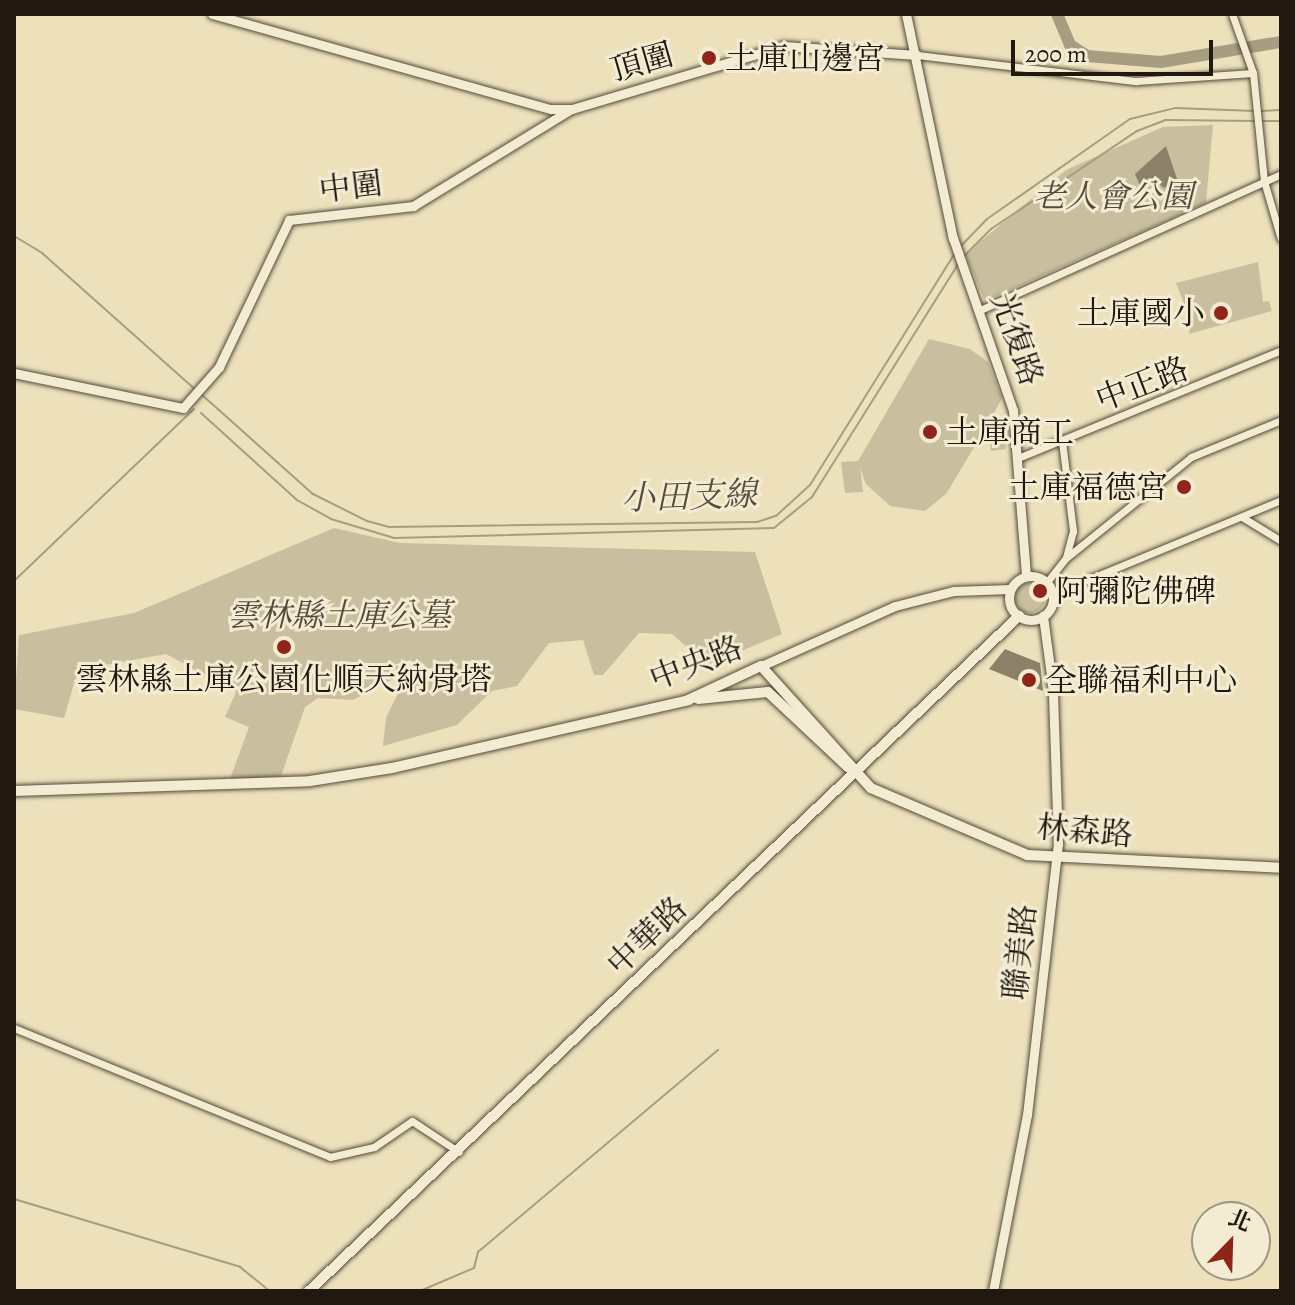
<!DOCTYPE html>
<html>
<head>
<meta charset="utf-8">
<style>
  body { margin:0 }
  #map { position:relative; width:1295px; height:1305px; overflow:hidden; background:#ece1bb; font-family:Alegreya,"Noto Serif TC",serif }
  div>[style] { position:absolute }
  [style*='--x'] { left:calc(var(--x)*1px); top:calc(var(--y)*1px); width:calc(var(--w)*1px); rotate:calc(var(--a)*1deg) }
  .green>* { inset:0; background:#c9bf9e }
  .round { border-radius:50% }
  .stream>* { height:2px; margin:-1px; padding:0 1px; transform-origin:1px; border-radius:1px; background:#a79d81 }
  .river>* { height:12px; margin:-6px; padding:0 6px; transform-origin:6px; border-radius:6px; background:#a79d81 }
  .building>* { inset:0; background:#8b8168 }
  .roads { filter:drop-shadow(0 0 2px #544a3a) drop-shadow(0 0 2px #544a3a) }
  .minor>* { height:7px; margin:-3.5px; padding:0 3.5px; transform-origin:3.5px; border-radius:3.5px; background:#f3ecd3 }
  .tertiary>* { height:9px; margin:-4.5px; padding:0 4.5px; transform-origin:4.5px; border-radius:4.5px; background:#f3ecd3 }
  .tertiary>.ring { margin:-4.5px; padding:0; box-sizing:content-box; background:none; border:9px solid #f3ecd3; border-radius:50% }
  .secondary>* { height:10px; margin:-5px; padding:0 5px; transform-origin:5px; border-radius:5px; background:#f3ecd3 }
  .dots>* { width:22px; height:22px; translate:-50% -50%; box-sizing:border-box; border:4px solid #f3ecd3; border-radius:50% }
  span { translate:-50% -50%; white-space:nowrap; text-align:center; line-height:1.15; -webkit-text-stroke:6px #f3ecd3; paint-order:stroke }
  .poi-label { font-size:32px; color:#21180f }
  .left { translate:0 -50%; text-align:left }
  .right { translate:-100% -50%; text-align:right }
  .street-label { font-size:32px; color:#21180f }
  .park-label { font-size:32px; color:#534a3a; font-style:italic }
  .water-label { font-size:34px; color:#574d3d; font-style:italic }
  .frame { position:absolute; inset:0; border:16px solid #21180f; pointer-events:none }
  .north { position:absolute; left:1191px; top:1201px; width:80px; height:80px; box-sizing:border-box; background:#f3ecd3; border:2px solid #9f9785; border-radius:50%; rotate:23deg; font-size:22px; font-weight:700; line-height:32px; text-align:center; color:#21180f }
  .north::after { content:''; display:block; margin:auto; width:28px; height:36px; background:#8f2418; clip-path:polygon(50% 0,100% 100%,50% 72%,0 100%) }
  .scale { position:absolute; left:1011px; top:40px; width:202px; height:36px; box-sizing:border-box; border:4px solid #21180f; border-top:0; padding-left:10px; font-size:24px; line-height:28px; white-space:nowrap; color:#21180f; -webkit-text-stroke:6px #f3ecd3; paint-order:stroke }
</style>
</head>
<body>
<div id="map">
  <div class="green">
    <i style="clip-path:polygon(1213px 125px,1206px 203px,985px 301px,965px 254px,1066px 170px,1163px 127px)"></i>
    <i style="clip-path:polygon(1258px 262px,1263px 302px,1269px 301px,1272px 311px,1189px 334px,1191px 322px,1176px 283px)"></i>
    <i style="clip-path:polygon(929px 339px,970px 349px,988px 362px,1002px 398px,988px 424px,1004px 423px,1006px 449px,991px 451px,987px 426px,946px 494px,925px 511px,890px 506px,866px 484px,860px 468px,863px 492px,845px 493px,841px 462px,858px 461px)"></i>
    <i style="clip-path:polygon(334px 528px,400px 543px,755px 552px,782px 634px,707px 665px,672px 634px,639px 633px,603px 675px,594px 675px,583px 640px,549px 643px,517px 686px,492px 691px,457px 725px,383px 746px,386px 718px,409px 671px,353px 700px,318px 698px,305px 707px,280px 779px,229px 782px,249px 727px,225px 717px,236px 692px,166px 654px,78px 670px,64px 718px,14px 709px,19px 635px,134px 613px)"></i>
    <i class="round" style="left:1015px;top:583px;width:30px;height:30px"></i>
  </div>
  <div class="stream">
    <i style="--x:1261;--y:111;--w:20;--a:-3"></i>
    <i style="--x:1262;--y:121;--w:19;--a:0"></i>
    <i style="--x:14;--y:236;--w:33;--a:31"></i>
    <i style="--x:42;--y:253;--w:206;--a:41.7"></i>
    <i style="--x:959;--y:248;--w:40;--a:-46"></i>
    <i style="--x:987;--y:219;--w:174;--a:-35"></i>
    <i style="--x:1130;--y:119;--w:46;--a:-13.7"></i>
    <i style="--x:1175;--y:108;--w:80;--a:2.1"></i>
    <i style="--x:962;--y:258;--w:41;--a:-45"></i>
    <i style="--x:991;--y:229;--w:176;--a:-33.9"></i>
    <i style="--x:1137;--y:131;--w:30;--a:-21"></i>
    <i style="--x:1165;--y:120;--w:91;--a:0.6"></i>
    <i style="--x:201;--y:394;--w:150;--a:41.8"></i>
    <i style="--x:313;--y:494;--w:60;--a:26.6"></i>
    <i style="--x:367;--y:521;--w:24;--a:15"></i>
    <i style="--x:390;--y:527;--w:367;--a:-0.8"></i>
    <i style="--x:757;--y:522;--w:20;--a:-18"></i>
    <i style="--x:776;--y:516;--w:46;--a:-42.4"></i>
    <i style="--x:810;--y:485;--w:274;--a:-58"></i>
    <i style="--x:201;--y:413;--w:130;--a:42.2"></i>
    <i style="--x:297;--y:500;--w:39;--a:29"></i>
    <i style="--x:331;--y:519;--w:66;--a:16.8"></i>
    <i style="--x:394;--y:538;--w:380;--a:-1.5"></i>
    <i style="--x:774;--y:528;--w:49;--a:-39.2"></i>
    <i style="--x:812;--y:497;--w:276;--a:-57.9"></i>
    <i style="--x:14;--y:581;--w:249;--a:-43.7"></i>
    <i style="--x:14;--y:1199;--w:236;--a:16.7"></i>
    <i style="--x:240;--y:1267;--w:38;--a:39"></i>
    <i style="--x:420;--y:1291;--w:59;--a:-23.1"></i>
    <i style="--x:474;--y:1268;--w:16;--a:-76"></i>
    <i style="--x:478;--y:1252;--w:314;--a:-40.1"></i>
  </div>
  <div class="river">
    <i style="--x:1057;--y:14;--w:34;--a:67"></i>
    <i style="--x:1070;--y:45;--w:20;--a:33"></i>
    <i style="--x:1087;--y:56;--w:74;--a:4.6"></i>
    <i style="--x:1161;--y:62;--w:122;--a:-9.5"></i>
  </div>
  <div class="building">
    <i style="clip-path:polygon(1166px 146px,1178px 182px,1164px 188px,1155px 181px,1141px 188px,1135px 174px)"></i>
    <i style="clip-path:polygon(1005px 649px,1040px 663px,1043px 691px,989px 669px)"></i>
  </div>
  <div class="roads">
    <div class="minor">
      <i style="--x:1232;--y:14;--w:63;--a:70.4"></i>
      <i style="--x:1253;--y:73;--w:109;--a:84.2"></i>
      <i style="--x:1264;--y:181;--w:60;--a:73.7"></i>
      <i style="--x:917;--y:55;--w:221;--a:6.8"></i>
      <i style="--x:1136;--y:81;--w:117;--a:-3.9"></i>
      <i style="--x:980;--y:310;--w:330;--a:-24.3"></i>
      <i style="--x:1062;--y:441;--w:91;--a:83"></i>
      <i style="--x:1073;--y:531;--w:27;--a:105"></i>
      <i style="--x:1018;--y:458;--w:284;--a:-22.3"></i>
      <i style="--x:1242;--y:517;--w:46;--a:31.6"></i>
      <i style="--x:1047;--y:582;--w:31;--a:-52"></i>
      <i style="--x:1066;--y:558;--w:161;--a:-38.9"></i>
      <i style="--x:1191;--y:457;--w:97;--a:-22.3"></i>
      <i style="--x:1053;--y:594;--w:247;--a:-22.4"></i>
      <i style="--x:14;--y:1028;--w:341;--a:22.2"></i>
      <i style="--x:330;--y:1157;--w:45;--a:-12.8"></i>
      <i style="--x:374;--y:1147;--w:46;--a:-34.4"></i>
      <i style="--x:412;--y:1121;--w:56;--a:33.4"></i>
    </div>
    <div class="tertiary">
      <i style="--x:212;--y:14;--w:352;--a:15.7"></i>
      <i style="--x:551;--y:109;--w:21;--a:0"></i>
      <i style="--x:572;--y:109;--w:221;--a:-16.6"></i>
      <i style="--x:784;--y:46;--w:133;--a:3.9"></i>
      <i style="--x:906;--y:14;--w:229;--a:78.2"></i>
      <i style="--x:953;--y:238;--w:182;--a:70.8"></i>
      <i style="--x:1013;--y:410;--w:167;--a:85.5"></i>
      <i style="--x:14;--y:373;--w:173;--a:11.7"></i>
      <i style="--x:183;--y:408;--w:55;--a:-48.7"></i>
      <i style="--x:219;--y:367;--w:163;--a:-64.5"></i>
      <i style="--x:289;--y:220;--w:125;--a:-6.4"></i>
      <i style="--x:413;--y:206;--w:185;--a:-31.5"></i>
      <i class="ring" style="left:1009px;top:576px;width:35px;height:35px"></i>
      <i style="--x:761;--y:666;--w:147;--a:-24.1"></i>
      <i style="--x:895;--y:606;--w:61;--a:-14.3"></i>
      <i style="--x:954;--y:591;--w:56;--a:-2"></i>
      <i style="--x:993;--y:1291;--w:179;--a:-79.1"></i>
      <i style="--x:1027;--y:1115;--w:273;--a:-83.5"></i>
      <i style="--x:1058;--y:844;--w:154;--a:-91.9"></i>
      <i style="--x:1053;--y:690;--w:75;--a:-97.7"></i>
    </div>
    <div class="secondary">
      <i style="--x:698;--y:699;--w:70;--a:-5.7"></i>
      <i style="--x:768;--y:692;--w:110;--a:43.2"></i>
      <i style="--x:14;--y:791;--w:296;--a:-1.9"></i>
      <i style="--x:310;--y:781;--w:83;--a:-9"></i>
      <i style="--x:392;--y:768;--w:304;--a:-12.9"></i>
      <i style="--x:688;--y:700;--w:81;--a:-25"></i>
      <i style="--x:761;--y:666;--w:164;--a:48"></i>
      <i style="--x:871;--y:788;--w:170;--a:23.2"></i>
      <i style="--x:1027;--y:855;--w:254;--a:2.9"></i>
      <i style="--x:309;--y:1291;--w:980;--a:-43.55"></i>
    </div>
  </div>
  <div class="dots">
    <i style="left:709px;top:58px;background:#8f2418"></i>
    <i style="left:1221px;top:313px;background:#8f2418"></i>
    <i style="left:930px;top:432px;background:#8f2418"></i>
    <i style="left:1184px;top:487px;background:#8f2418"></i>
    <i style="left:1040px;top:591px;background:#8f2418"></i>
    <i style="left:284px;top:647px;background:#8f2418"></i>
    <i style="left:1029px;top:680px;background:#8f2418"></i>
  </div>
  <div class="poi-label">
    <span class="left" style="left:725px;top:58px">土庫山邊宮</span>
    <span class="right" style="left:1205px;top:313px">土庫國小</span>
    <span class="left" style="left:946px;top:432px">土庫商工</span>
    <span class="right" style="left:1168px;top:487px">土庫福德宮</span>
    <span class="left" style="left:1056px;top:591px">阿彌陀佛碑</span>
    <span style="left:284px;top:679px">雲林縣土庫公園化順天納骨塔</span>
    <span class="left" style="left:1045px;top:680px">全聯福利中心</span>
  </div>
  <div class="street-label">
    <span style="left:642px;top:62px;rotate:-16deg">頂圍</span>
    <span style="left:351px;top:187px;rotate:-7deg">中圍</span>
    <span style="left:1017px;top:339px;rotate:71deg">光復路</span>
    <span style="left:1142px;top:384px;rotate:-21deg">中正路</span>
    <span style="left:696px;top:663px;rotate:-21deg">中央路</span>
    <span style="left:1085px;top:831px;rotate:5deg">林森路</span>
    <span style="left:647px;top:936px;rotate:-44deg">中華路</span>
    <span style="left:1020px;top:952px;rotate:-84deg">聯美路</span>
  </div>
  <div class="park-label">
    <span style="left:1113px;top:196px">老人會公園</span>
    <span style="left:339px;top:615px">雲林縣土庫公墓</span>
  </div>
  <div class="water-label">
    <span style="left:689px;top:496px;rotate:-2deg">小田支線</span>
  </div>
  <div class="frame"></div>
  <div class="north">北</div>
  <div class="scale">200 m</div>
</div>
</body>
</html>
